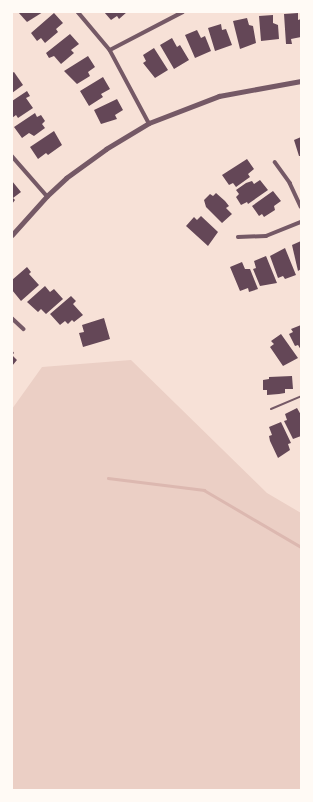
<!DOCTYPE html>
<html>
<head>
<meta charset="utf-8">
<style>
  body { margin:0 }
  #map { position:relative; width:313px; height:802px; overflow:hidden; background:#f7e1d7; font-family:"Noto Sans",sans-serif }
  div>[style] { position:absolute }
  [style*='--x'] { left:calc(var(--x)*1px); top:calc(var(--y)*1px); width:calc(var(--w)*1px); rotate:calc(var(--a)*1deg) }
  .green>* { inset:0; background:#ebcfc5 }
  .stream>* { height:2.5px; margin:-1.25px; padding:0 1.25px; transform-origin:1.25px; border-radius:1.25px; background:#dcb8b0 }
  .building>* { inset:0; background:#644757 }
  .service>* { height:2px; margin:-1px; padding:0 1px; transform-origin:1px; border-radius:1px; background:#755966 }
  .minor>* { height:3.5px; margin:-1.75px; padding:0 1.75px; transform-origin:1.75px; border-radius:1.75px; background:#755966 }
  .tertiary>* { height:4.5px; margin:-2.25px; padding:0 2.25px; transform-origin:2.25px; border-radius:2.25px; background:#755966 }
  span { translate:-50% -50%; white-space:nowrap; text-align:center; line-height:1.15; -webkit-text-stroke:3px #fffaf5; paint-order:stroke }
  .frame { position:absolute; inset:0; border:13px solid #fffaf5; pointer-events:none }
</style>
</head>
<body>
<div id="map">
  <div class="green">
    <i style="clip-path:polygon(131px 360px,267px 493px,301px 513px,301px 790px,12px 790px,12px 409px,42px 367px)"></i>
  </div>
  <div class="stream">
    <i style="--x:108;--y:478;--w:97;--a:7.1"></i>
    <i style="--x:204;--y:490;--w:113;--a:30.4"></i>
  </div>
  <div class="building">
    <i style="clip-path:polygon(18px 12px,43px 12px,27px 22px)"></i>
    <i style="clip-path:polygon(104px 12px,127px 12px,119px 19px,117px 16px,111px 20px)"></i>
    <i style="clip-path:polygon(54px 13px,63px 23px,56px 29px,58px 32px,45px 43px,41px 38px,37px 41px,31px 33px)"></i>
    <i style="clip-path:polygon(298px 13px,298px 20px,301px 19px,301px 37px,291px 39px,292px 44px,286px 44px,284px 14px)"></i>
    <i style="clip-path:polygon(273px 15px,273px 23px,278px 25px,279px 39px,261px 41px,259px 16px)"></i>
    <i style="clip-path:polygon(247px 18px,249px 25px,253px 26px,256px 43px,240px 49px,233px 21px)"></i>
    <i style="clip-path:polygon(221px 24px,222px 30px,226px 29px,232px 45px,215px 51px,208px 28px)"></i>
    <i style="clip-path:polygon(197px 30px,201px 38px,205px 36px,211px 51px,195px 58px,185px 35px)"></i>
    <i style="clip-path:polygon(70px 34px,79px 44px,71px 50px,74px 53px,61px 64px,54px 56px,49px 58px,46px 53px)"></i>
    <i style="clip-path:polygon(172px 38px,177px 47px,180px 45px,189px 60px,174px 69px,160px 45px)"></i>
    <i style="clip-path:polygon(154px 48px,168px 70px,155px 78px,143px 63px,146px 61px,143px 55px)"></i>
    <i style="clip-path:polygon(88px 56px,95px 67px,88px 72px,90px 76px,77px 84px,64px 71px)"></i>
    <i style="clip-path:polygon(14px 72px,23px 85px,12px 93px,12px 73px)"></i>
    <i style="clip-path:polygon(103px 77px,110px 89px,101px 94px,103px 97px,89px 106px,80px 91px)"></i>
    <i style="clip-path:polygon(27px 91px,30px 96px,26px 98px,33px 108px,18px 118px,16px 115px,12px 118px,12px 101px)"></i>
    <i style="clip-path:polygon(117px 99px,123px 110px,115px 115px,117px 119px,101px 124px,94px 110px)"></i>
    <i style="clip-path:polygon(35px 113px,37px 117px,41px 115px,45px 121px,42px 124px,45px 128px,34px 136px,29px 133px,22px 138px,14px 127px)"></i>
    <i style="clip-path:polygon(54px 131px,62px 145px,48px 155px,46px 153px,38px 159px,30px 147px)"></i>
    <i style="clip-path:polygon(301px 137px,301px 156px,299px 156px,294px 140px)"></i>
    <i style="clip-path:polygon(247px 159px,254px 169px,248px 174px,250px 177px,236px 187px,233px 183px,229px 185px,222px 175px)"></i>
    <i style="clip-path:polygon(260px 180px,268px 190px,248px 204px,247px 202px,241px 205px,236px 197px,239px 194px,236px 190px,246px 183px,252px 181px,254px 184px)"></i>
    <i style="clip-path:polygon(12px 181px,21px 192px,13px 198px,15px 200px,12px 204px)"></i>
    <i style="clip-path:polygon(273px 191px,281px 201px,274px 206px,275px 210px,264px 217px,262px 214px,259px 216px,252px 206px)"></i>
    <i style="clip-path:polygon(216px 193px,225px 201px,229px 206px,226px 208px,232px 214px,222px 223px,206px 207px,204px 200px,210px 194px,213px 196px)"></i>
    <i style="clip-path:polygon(201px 216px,218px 232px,208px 246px,186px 226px,194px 217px,197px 220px)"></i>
    <i style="clip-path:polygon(301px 241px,301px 269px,298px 271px,292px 245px)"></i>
    <i style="clip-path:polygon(285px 248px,296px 275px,285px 279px,283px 276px,278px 278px,270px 256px)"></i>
    <i style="clip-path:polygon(266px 256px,277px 283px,260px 286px,253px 269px,256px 268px,254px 261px)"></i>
    <i style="clip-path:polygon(242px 262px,245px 269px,250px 269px,258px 289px,249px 292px,248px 288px,240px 291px,230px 267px)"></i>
    <i style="clip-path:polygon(27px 267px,31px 272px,29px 274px,39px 285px,21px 301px,12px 290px,12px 280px)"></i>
    <i style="clip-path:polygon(45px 286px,50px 292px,54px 289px,63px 299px,46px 314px,41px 309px,38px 312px,27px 302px)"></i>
    <i style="clip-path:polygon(71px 296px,76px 301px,73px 304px,83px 315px,74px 322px,72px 320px,68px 324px,65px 321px,60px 325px,50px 314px)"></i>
    <i style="clip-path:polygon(104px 318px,110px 339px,83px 347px,79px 333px,84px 332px,82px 325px)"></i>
    <i style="clip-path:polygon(301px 325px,301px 350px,298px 345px,295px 346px,289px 334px,293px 332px,291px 329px)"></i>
    <i style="clip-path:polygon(281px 334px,298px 358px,283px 366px,270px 347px,274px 344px,271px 341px)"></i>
    <i style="clip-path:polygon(12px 350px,14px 353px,12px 355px,17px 360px,12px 366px)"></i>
    <i style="clip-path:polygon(292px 376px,293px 389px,285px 389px,285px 393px,279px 394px,267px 395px,267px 390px,263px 390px,263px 380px,269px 379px,269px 377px)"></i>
    <i style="clip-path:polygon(297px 408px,301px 415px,301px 436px,293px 439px,284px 421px,287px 420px,285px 414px)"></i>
    <i style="clip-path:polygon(281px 422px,291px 443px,288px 444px,290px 450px,278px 458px,270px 441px,269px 436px,272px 435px,269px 427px)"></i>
  </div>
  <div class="service">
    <i style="--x:271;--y:409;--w:33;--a:-23"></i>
  </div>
  <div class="minor">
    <i style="--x:78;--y:12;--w:50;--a:49.9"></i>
    <i style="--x:110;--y:50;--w:83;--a:61.9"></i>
    <i style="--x:110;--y:50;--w:82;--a:-27.5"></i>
    <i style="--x:12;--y:156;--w:53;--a:48.8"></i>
    <i style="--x:275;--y:162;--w:26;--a:54"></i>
    <i style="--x:290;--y:183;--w:26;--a:65"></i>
    <i style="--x:238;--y:237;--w:28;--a:-2"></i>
    <i style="--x:266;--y:236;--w:38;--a:-22"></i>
    <i style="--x:12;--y:318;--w:16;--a:43"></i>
  </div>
  <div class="tertiary">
    <i style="--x:12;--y:235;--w:52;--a:-48.1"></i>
    <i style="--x:47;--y:196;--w:26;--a:-43"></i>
    <i style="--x:66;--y:178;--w:49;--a:-35.9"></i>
    <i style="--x:106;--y:149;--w:50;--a:-31.2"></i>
    <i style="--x:149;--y:123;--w:75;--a:-21.1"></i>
    <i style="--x:219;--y:96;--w:83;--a:-10.4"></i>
  </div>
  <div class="frame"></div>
</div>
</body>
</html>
